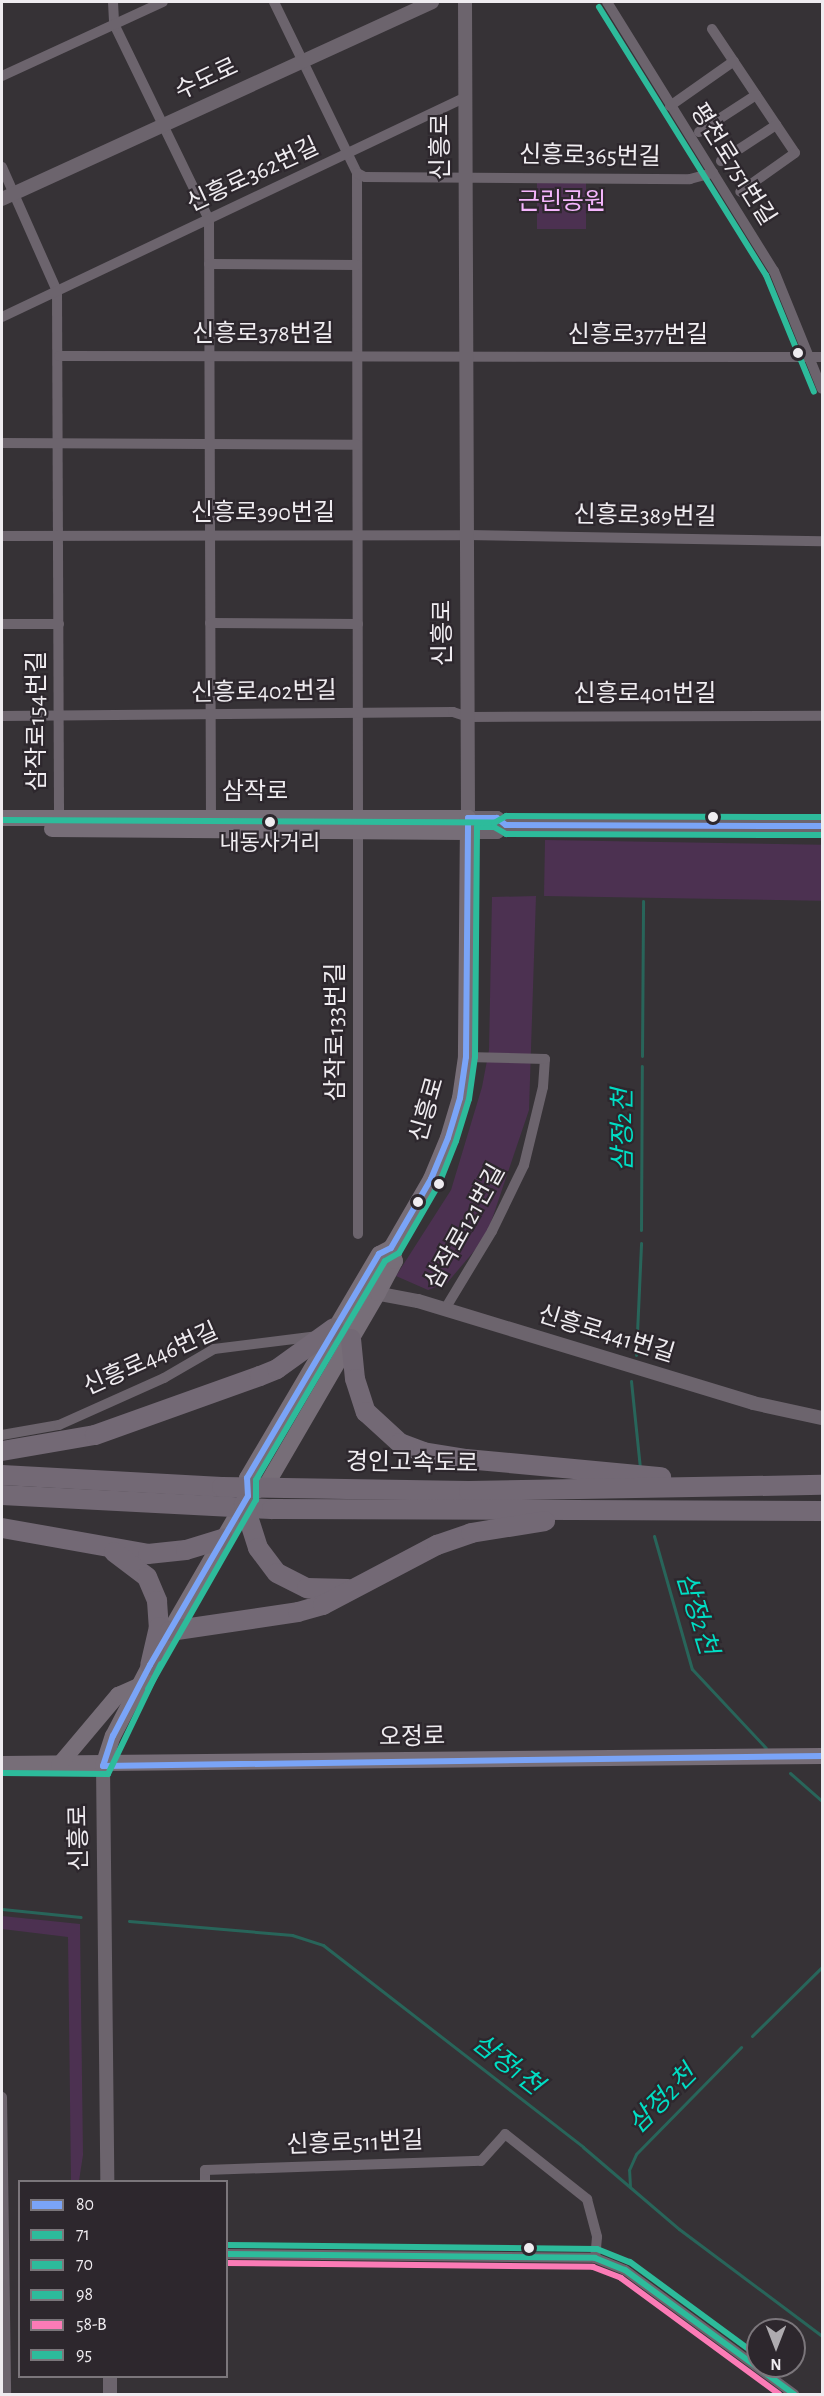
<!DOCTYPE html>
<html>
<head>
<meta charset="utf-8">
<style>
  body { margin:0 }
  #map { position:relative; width:824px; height:2396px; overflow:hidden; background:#363236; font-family:"Alegreya Sans","Noto Sans KR",sans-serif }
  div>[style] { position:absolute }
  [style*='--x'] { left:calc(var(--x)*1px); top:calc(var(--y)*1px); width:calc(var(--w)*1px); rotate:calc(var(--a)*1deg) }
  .green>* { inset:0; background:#4c3151; transform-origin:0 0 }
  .stream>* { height:3px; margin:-1.5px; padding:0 1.5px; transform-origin:1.5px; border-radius:1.5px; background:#28655a }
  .minor>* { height:10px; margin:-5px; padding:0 5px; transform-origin:5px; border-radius:5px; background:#6c646d }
  .tertiary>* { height:14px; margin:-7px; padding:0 7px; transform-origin:7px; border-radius:7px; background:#6c646d }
  .primary>* { height:16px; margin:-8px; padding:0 8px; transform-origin:8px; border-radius:8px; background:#776e78 }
  .motorway>* { height:20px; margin:-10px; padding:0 10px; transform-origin:10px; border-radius:10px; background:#736975 }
  .bus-1>* { height:6px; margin:-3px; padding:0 3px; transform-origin:3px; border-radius:3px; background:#7aa4f7 }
  .bus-2>* { height:6px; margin:-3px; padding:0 3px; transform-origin:3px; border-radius:3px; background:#2dbb9b }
  .bus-3>* { height:6px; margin:-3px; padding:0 3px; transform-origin:3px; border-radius:3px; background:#2dbb9b }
  .bus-4>* { height:6px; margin:-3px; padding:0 3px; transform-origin:3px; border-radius:3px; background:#2dbb9b }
  .bus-5>* { height:6px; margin:-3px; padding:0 3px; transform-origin:3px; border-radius:3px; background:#fb7bb6 }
  .bus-6>* { height:6px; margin:-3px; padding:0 3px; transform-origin:3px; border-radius:3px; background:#2dbb9b }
  .dots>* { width:16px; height:16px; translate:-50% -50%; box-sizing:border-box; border:3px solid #2d272d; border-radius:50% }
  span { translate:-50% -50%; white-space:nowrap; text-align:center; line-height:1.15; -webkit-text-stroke:4.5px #2d272d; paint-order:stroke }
  .bus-label { font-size:22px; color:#efecf0 }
  .street-label { font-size:24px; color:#efecf0 }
  .park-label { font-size:24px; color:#f5b6fd }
  .water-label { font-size:26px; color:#00dec4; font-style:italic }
  .frame { position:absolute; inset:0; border:3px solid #efecf0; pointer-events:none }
  .legend { position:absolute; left:18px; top:2180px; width:210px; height:198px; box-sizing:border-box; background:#2d272d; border:2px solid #7b767b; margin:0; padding:8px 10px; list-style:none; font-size:18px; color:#efecf0 }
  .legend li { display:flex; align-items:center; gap:12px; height:30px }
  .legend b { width:30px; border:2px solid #7b767b }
  .north { position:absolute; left:746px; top:2318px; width:60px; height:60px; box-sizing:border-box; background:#2d272d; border:2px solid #7b767b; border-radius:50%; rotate:180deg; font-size:16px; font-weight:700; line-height:24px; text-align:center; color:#efecf0 }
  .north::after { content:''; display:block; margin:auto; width:21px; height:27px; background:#aeabaf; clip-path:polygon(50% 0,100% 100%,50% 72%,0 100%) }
</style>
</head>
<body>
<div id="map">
  <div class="green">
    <i style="left:537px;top:178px;width:49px;height:51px"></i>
    <i style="left:545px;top:840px;width:277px;height:56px;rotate:1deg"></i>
    <i style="clip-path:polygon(536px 896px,529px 1110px,486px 1237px,447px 1283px,428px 1290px,396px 1276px,451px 1190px,482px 1087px,489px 1050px,492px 897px)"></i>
    <i style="clip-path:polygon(2px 1916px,80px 1924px,83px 2155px,79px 2181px,71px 2181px,68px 1937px,2px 1929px)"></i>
  </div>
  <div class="stream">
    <i style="--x:642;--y:1056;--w:155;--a:-89.6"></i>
    <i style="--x:641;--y:1230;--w:164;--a:-89.7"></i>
    <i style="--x:636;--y:1355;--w:112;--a:-87.4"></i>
    <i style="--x:631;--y:1381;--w:87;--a:84.1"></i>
    <i style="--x:654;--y:1536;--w:138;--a:74.1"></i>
    <i style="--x:692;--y:1669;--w:108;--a:46.9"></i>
    <i style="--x:790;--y:1773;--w:43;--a:41.2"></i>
    <i style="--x:2;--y:1909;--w:79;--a:5.8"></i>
    <i style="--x:129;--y:1921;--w:164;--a:4.9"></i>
    <i style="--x:292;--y:1935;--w:33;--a:18"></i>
    <i style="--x:323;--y:1945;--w:329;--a:37.8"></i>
    <i style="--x:583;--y:2147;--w:126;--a:40.5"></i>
    <i style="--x:679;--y:2229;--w:179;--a:36.8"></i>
    <i style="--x:752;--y:2036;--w:98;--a:-44.6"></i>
    <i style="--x:630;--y:2187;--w:17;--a:-93"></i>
    <i style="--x:629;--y:2170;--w:17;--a:-66"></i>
    <i style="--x:636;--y:2154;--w:150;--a:-45.5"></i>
  </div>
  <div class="minor">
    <i style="--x:113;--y:2;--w:22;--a:87"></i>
    <i style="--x:114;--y:24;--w:218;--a:64.1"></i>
    <i style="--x:209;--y:220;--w:602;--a:89.81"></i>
    <i style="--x:274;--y:2;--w:190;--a:64.1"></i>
    <i style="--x:357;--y:173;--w:644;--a:89.91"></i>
    <i style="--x:607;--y:2;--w:317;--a:58.2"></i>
    <i style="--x:774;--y:271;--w:127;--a:67.9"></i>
    <i style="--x:712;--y:29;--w:149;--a:56.2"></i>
    <i style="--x:795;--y:153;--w:67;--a:144.7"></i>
    <i style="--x:2;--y:76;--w:177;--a:-24.7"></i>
    <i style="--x:670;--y:106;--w:78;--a:-35.1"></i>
    <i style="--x:699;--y:132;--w:68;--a:-33"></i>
    <i style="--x:721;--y:161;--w:66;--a:-33.2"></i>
    <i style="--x:2;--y:167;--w:136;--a:66.1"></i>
    <i style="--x:57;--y:291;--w:527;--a:89.78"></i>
    <i style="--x:357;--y:173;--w:9;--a:27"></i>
    <i style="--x:365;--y:177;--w:325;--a:0.4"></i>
    <i style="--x:690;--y:179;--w:24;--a:-15"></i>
    <i style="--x:209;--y:264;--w:148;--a:0.4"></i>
    <i style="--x:2;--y:317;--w:514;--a:-25.37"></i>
    <i style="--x:59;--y:356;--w:763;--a:0.08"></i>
    <i style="--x:2;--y:443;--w:355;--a:0.3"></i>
    <i style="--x:2;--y:536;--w:465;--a:-0.1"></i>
    <i style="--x:467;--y:535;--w:355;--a:1"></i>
    <i style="--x:210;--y:623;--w:148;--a:0.4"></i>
    <i style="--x:2;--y:624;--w:57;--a:0"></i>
    <i style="--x:2;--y:716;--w:451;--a:-0.5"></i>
    <i style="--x:453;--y:712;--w:16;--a:18"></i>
    <i style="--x:468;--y:717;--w:354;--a:-0.2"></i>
    <i style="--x:358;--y:830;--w:404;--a:90"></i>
    <i style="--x:445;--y:1309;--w:91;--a:-58.9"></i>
    <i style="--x:492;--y:1231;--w:73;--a:-64.1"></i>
    <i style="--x:524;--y:1165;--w:80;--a:-76.3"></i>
    <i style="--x:543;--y:1087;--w:28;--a:-86"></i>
    <i style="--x:545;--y:1059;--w:79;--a:-178.5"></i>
    <i style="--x:2;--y:1435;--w:58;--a:-10"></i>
    <i style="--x:59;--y:1425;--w:115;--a:-24.1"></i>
    <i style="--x:164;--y:1378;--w:58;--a:-30.1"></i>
    <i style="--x:214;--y:1349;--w:105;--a:-7.1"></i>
    <i style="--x:2;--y:2097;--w:297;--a:89.2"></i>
    <i style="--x:205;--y:2182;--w:12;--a:-90"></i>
    <i style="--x:205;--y:2170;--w:276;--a:-1.9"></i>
    <i style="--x:481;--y:2161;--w:36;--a:-48"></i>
    <i style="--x:505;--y:2134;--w:105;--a:38.4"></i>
    <i style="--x:587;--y:2199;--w:39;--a:75"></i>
    <i style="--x:597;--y:2237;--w:21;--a:95"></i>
    <i style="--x:226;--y:2254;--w:369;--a:0.6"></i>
    <i style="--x:595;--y:2258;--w:32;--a:22"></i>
    <i style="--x:625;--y:2270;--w:210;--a:36.3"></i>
  </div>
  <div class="tertiary">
    <i style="--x:465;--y:2;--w:816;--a:89.79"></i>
    <i style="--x:468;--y:818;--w:29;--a:0"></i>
    <i style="--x:497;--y:818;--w:11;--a:38"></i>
    <i style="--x:506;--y:825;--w:316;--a:0.2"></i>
    <i style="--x:2;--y:199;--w:473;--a:-24.6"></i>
    <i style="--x:468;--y:832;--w:29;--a:0"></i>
    <i style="--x:497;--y:832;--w:11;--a:-38"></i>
    <i style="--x:359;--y:1290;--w:60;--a:10.6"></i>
    <i style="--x:418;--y:1301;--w:350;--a:16.9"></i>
    <i style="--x:753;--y:1403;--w:71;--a:12.3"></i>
    <i style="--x:103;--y:1766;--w:416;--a:89.4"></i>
    <i style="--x:110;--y:2376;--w:18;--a:90"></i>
  </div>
  <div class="primary">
    <i style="--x:2;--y:818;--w:466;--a:0"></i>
    <i style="--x:468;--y:818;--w:239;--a:90.5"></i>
    <i style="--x:466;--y:1057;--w:41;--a:98.3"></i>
    <i style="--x:460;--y:1098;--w:42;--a:106.7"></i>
    <i style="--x:448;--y:1138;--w:44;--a:112.5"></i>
    <i style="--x:431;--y:1179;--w:80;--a:120.1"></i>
    <i style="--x:391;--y:1248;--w:13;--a:153"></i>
    <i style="--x:379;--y:1254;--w:260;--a:120.5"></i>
    <i style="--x:247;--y:1478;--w:18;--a:87"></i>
    <i style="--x:52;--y:829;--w:416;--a:0.4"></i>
    <i style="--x:2;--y:1764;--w:820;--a:-0.56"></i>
    <i style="--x:59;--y:1765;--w:92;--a:-49.9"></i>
    <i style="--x:118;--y:1695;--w:24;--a:-24"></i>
    <i style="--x:103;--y:1766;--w:32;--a:-72"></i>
    <i style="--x:113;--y:1736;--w:80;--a:-62.5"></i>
    <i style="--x:150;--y:1665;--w:195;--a:-59.9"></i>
    <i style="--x:248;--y:1496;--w:22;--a:-32"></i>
    <i style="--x:267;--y:1484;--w:221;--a:-59.8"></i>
    <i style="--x:378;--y:1293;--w:36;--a:-62"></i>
    <i style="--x:395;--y:1261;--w:14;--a:-107"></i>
  </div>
  <div class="motorway">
    <i style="--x:351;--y:1339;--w:40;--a:84.3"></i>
    <i style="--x:355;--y:1379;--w:35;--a:72"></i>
    <i style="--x:366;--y:1412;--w:46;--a:42.4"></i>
    <i style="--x:400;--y:1443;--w:25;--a:21"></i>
    <i style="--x:423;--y:1452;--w:44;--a:9.2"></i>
    <i style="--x:466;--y:1459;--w:196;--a:5.3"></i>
    <i style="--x:2;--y:1451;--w:94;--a:-9.8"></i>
    <i style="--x:95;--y:1435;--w:175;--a:-19.7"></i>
    <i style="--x:260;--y:1376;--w:18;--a:-22"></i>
    <i style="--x:277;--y:1369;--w:70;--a:-35.7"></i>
    <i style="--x:2;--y:1475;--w:220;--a:3.1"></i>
    <i style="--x:222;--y:1487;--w:247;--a:0.9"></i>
    <i style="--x:469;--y:1491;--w:353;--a:-1"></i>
    <i style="--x:2;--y:1495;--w:270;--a:3"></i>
    <i style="--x:272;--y:1509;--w:550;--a:0.21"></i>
    <i style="--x:244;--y:1504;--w:46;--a:72.3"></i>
    <i style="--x:258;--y:1548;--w:31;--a:53"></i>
    <i style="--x:277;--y:1573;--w:34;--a:27"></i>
    <i style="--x:307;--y:1588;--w:41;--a:1.4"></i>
    <i style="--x:2;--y:1528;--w:148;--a:10.1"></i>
    <i style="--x:148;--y:1554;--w:38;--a:-6"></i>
    <i style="--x:186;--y:1550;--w:39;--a:-17"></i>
    <i style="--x:114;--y:1552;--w:41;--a:37.1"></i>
    <i style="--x:147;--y:1577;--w:26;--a:67"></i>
    <i style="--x:157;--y:1601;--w:26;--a:86"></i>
    <i style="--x:159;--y:1627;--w:39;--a:103"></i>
    <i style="--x:170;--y:1631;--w:129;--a:-8.4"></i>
    <i style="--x:298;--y:1612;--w:26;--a:-16"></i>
    <i style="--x:323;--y:1605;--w:129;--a:-27.8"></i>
    <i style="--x:437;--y:1545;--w:36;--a:-19"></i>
    <i style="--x:471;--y:1533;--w:75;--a:-9.2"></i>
  </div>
  <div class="bus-1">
    <i style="--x:103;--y:1766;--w:32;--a:-72"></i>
    <i style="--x:113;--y:1736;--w:80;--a:-62.5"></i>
    <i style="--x:150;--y:1665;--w:195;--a:-59.9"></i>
    <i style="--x:248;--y:1496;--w:18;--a:-93"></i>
    <i style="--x:247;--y:1478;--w:260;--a:-59.5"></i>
    <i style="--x:379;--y:1254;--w:13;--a:-27"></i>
    <i style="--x:391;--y:1248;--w:80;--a:-59.9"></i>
    <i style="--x:431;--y:1179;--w:44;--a:-67.5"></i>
    <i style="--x:448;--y:1138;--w:42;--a:-73.3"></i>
    <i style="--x:460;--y:1098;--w:41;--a:-81.7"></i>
    <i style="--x:466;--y:1057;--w:239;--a:-89.5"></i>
    <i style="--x:468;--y:818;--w:29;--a:0"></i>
    <i style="--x:497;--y:818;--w:11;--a:38"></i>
    <i style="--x:506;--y:825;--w:316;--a:0.2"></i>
    <i style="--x:103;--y:1766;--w:719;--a:-0.8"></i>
  </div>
  <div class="bus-2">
    <i style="--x:599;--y:7;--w:316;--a:58.1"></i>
    <i style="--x:766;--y:275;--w:126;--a:67.7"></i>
    <i style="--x:148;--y:1689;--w:218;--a:-60.3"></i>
    <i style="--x:256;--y:1500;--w:20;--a:-90"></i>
    <i style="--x:256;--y:1480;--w:254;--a:-59.5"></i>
    <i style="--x:385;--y:1261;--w:16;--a:-30"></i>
    <i style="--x:399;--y:1253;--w:80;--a:-59.9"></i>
    <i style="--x:439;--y:1184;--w:46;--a:-68.4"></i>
    <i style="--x:456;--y:1141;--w:44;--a:-72.8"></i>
    <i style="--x:469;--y:1099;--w:42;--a:-81.9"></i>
    <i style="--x:475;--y:1057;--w:230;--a:-89.5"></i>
    <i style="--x:477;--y:827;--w:17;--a:0"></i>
    <i style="--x:494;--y:827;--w:14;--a:30"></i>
    <i style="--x:506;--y:834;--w:316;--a:0.2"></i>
    <i style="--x:2;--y:1773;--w:106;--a:0.5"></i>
    <i style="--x:108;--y:1774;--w:122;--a:-64.3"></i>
  </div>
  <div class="bus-3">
    <i style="--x:2;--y:820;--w:492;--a:0.3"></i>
    <i style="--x:494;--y:823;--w:14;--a:-30"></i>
    <i style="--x:506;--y:816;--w:316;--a:0.2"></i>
  </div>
  <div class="bus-4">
    <i style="--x:226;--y:2254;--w:369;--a:0.6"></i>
    <i style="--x:595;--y:2258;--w:32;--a:22"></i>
    <i style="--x:625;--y:2270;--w:210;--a:36.3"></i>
  </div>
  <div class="bus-5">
    <i style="--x:226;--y:2263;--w:367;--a:0.6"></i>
    <i style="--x:593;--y:2267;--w:30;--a:21"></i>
    <i style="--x:621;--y:2278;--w:196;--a:36.3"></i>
  </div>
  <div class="bus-6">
    <i style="--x:226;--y:2245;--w:371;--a:0.6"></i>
    <i style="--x:597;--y:2249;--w:35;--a:22"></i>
    <i style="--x:630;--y:2262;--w:159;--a:36.3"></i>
  </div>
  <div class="dots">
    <i style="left:798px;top:353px;background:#efecf0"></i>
    <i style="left:713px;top:817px;background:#efecf0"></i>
    <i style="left:270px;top:822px;background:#efecf0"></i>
    <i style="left:439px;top:1184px;background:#efecf0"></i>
    <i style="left:418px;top:1202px;background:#efecf0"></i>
    <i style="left:529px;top:2248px;background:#efecf0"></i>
  </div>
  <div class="bus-label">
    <span style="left:270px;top:844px">내동사거리</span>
  </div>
  <div class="street-label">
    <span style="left:207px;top:80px;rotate:-25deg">수도로</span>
    <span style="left:442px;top:147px;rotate:-90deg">신흥로</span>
    <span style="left:590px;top:157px;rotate:1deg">신흥로365번길</span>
    <span style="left:732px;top:165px;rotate:58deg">평천로751번길</span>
    <span style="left:253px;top:176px;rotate:-25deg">신흥로362번길</span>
    <span style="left:263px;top:335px">신흥로378번길</span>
    <span style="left:638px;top:336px">신흥로377번길</span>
    <span style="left:263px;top:514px">신흥로390번길</span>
    <span style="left:645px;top:517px;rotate:1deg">신흥로389번길</span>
    <span style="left:444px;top:633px;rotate:-90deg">신흥로</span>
    <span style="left:264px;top:693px;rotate:-1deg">신흥로402번길</span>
    <span style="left:645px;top:695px">신흥로401번길</span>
    <span style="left:38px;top:721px;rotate:-90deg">삼작로154번길</span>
    <span style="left:255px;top:793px">삼작로</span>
    <span style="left:337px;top:1032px;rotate:-90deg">삼작로133번길</span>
    <span style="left:428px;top:1110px;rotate:-74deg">신흥로</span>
    <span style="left:466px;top:1227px;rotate:-61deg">삼작로121번길</span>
    <span style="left:606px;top:1335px;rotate:17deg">신흥로441번길</span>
    <span style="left:151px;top:1360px;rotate:-24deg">신흥로446번길</span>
    <span style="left:412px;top:1464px;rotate:1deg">경인고속도로</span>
    <span style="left:412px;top:1738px;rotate:-1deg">오정로</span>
    <span style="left:80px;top:1838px;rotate:-91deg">신흥로</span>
    <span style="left:355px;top:2144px;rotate:-2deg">신흥로511번길</span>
  </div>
  <div class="park-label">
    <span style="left:562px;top:203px">근린공원</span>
  </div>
  <div class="water-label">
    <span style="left:624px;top:1130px;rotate:-90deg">삼정2천</span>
    <span style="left:696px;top:1614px;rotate:73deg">삼정2천</span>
    <span style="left:507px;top:2065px;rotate:38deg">삼정1천</span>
    <span style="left:663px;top:2100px;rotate:-45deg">삼정2천</span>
  </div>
  <div class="frame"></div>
  <ul class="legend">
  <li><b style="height:8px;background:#7aa4f7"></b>80</li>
  <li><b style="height:8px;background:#2dbb9b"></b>71</li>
  <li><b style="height:8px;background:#2dbb9b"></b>70</li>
  <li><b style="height:8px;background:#2dbb9b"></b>98</li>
  <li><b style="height:8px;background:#fb7bb6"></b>58-B</li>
  <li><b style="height:8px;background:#2dbb9b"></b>95</li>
  </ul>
  <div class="north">N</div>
</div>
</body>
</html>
